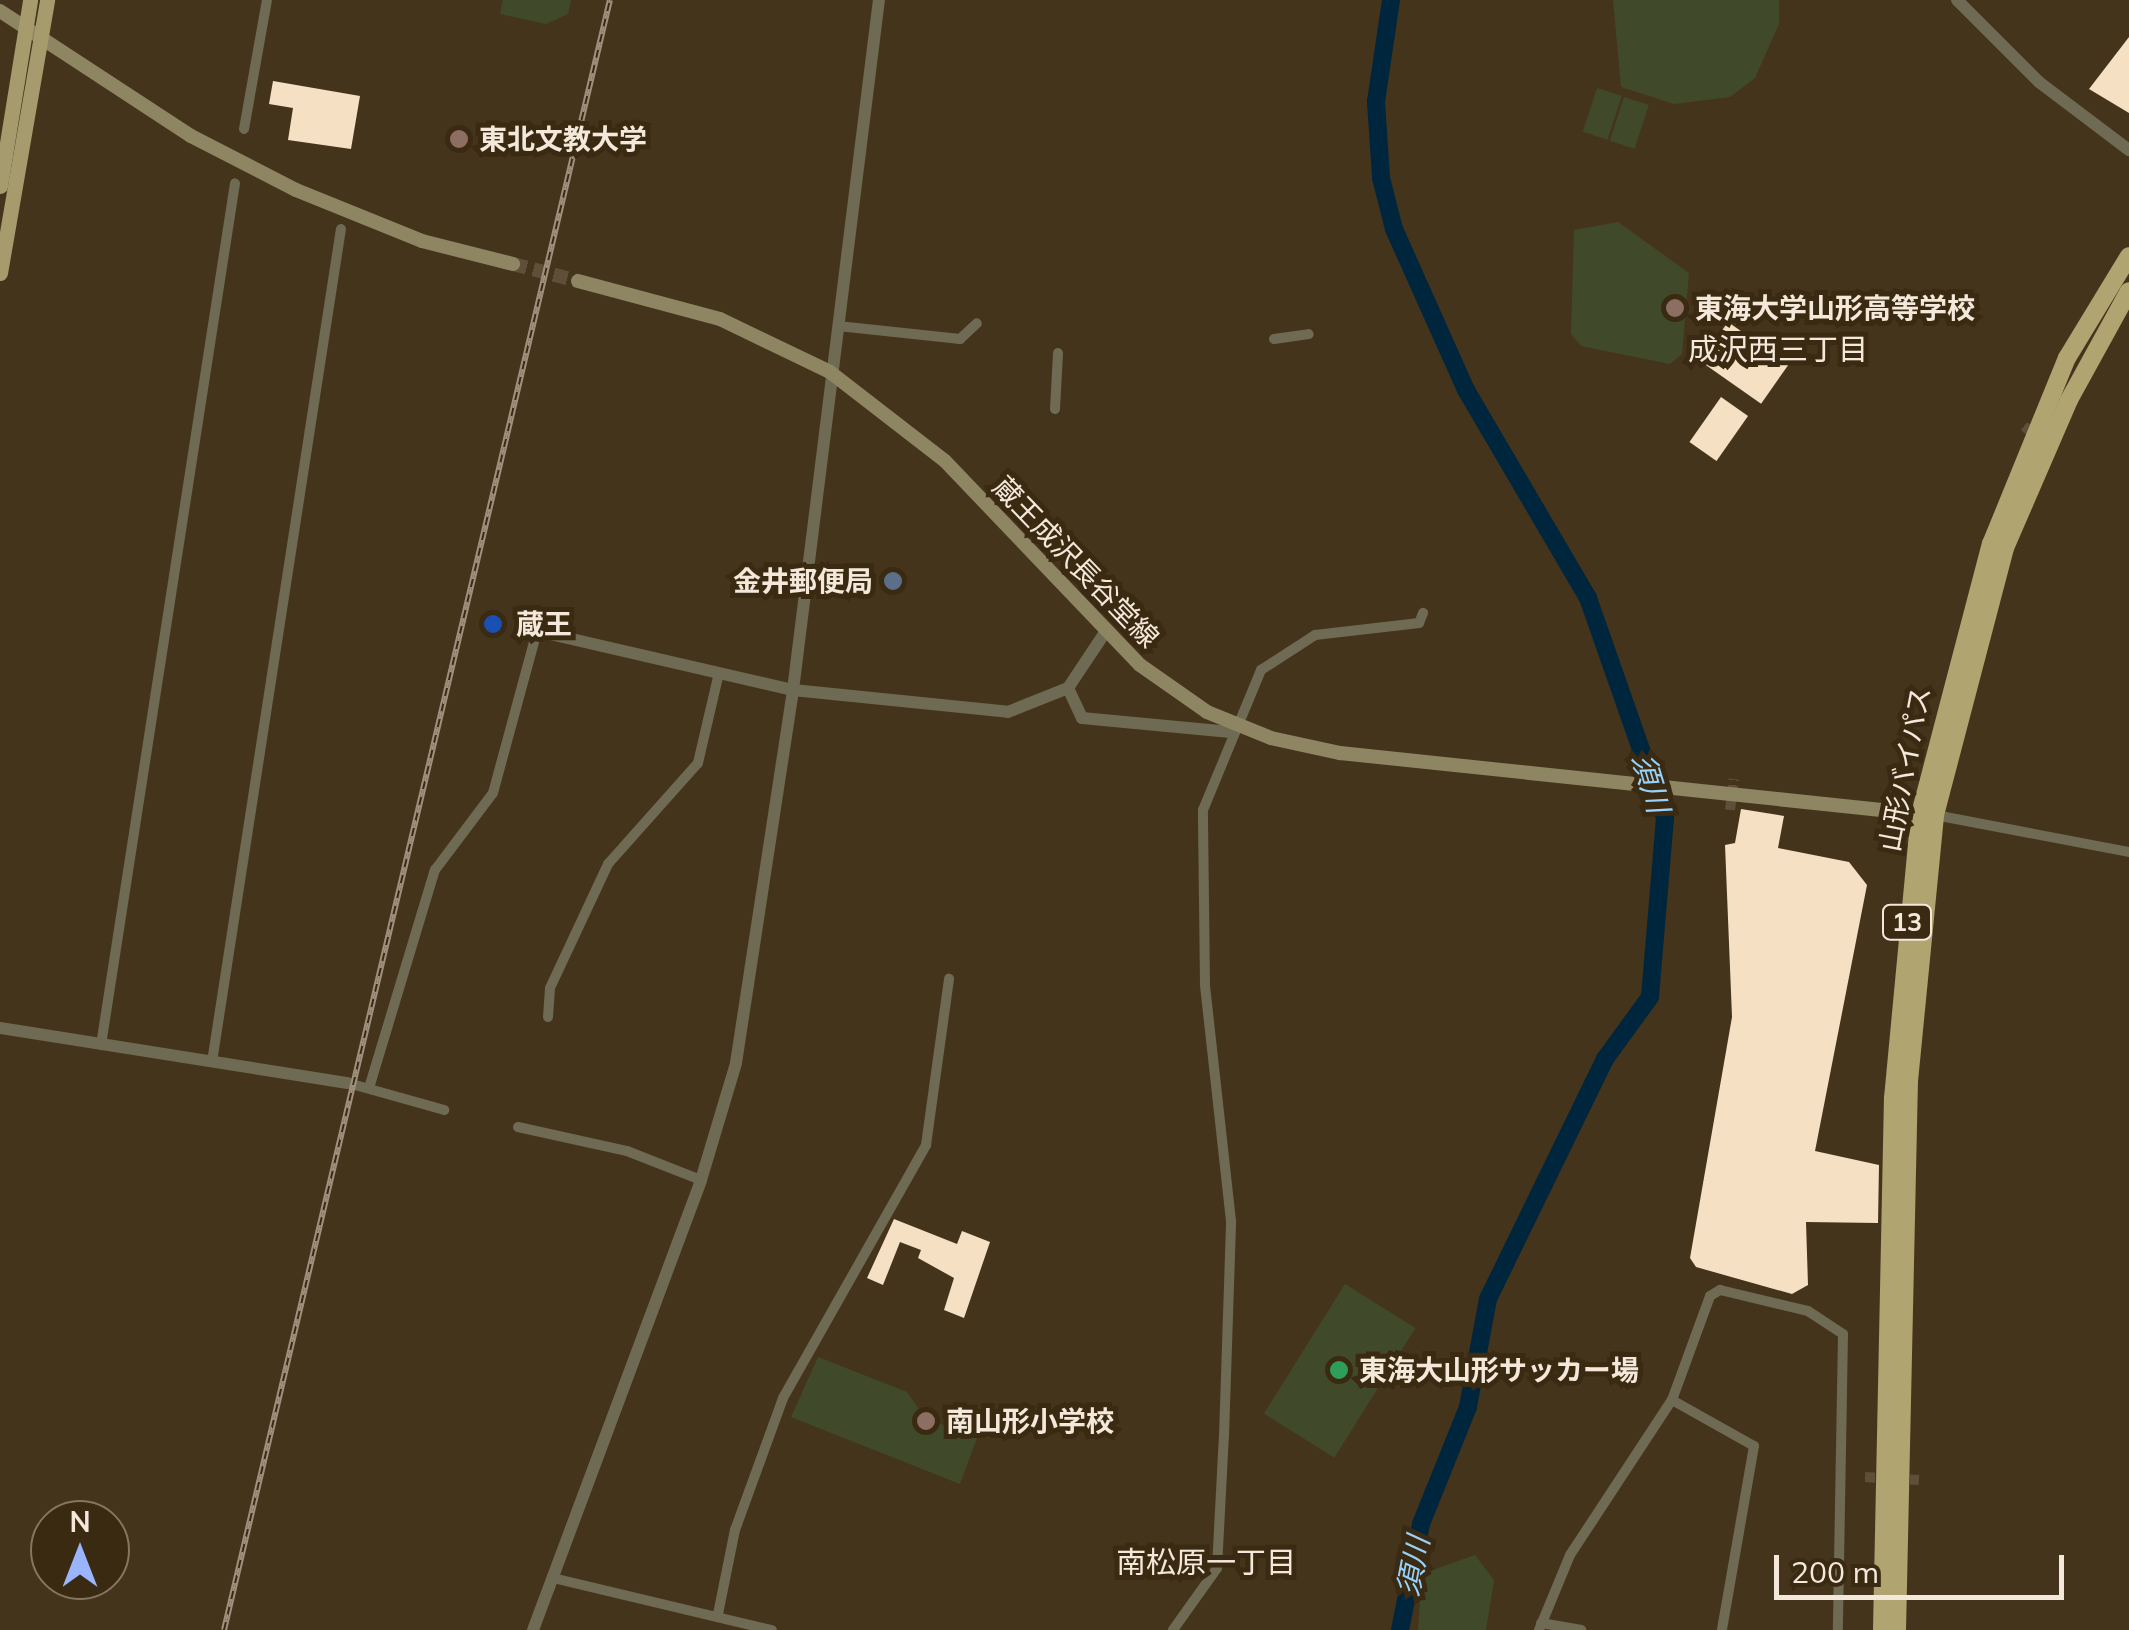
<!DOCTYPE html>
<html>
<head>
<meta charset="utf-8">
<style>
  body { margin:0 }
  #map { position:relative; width:2129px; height:1630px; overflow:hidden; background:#45341c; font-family:Mulish,"Noto Sans JP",sans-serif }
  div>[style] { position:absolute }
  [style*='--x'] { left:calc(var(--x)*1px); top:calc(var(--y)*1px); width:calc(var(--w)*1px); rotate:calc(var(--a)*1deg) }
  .green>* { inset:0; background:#404a2a; transform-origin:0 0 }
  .river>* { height:18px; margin:-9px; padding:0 9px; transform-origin:9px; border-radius:9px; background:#00263d }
  .building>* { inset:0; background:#f6e0c4; transform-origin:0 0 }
  .minor-tunnel>* { height:10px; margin-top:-5px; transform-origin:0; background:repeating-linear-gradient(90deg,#5f4f38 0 10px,transparent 0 15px) }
  .secondary-tunnel>* { height:14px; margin-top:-7px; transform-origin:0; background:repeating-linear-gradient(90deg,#5f4f38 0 14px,transparent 0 21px) }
  .minor>* { height:10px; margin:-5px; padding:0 5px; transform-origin:5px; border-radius:5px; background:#6f6a53 }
  .tertiary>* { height:12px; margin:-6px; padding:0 6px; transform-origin:6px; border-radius:6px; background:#6f6a53 }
  .secondary>* { height:14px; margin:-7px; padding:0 7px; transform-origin:7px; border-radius:7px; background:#8e8662 }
  .primary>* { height:15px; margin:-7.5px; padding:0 7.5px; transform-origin:7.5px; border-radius:7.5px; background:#a69b6c }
  .trunk>* { height:18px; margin:-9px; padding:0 9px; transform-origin:9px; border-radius:9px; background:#b0a471 }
  .rail>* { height:6px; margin-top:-3px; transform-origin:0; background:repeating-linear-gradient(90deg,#3a2a12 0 8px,#9f917e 0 16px); box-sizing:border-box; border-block:2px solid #9f917e }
  .dots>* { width:28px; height:28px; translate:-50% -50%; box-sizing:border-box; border:5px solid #3a2a12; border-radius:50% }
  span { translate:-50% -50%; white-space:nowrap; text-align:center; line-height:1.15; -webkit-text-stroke:10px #3a2a12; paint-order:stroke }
  .shield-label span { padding:2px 8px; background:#3a2a12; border:2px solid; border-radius:8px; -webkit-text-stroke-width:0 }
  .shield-label { font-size:25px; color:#f3e8da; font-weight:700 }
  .poi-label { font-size:28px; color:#f3e8da; font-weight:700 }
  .left { translate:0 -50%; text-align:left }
  .right { translate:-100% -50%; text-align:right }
  .street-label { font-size:28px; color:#f3e8da }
  .neighbourhood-label { font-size:30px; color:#f3e8da }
  .water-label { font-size:30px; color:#96d1fb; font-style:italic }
  .north { position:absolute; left:30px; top:1500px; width:100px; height:100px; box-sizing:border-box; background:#3a2a12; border:2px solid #847662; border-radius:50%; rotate:0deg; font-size:28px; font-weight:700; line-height:40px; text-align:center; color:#f3e8da }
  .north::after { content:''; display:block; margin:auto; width:35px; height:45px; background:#9ab5fd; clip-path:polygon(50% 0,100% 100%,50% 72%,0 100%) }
  .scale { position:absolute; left:1774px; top:1555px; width:290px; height:45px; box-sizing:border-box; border:5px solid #f3e8da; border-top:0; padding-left:12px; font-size:30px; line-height:35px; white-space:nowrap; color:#f3e8da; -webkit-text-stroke:8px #3a2a12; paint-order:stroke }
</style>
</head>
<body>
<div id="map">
  <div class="green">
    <i style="clip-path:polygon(503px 0,571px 0,568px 14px,546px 24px,500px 14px)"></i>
    <i style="clip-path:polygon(1613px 0,1779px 0,1779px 24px,1755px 78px,1730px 97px,1674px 104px,1621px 87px)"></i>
    <i style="left:1597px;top:88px;width:26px;height:46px;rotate:18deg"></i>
    <i style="left:1624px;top:97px;width:26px;height:46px;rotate:18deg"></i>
    <i style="clip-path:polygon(1618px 222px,1689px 273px,1682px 354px,1670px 364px,1581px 346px,1571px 334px,1574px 230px)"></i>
    <i style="left:1345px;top:1284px;width:83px;height:153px;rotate:32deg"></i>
    <i style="clip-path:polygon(818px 1357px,907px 1392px,925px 1418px,977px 1438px,960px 1484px,791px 1417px)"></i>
    <i style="clip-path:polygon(1475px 1555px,1494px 1580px,1486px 1630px,1418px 1630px,1422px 1574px)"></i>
  </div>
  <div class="river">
    <i style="--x:1391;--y:0;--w:103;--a:98.4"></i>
    <i style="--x:1376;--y:102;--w:76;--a:86.2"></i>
    <i style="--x:1381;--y:178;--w:53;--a:75.7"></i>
    <i style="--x:1394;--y:229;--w:176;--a:65.9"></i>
    <i style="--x:1466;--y:390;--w:241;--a:59.6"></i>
    <i style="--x:1588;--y:598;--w:233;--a:70.7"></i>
    <i style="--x:1665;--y:818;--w:180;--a:94.8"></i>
    <i style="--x:1650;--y:997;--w:77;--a:126"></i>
    <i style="--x:1605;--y:1059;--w:267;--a:116"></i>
    <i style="--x:1488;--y:1299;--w:110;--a:100.5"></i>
    <i style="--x:1468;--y:1407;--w:126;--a:111.9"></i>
    <i style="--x:1421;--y:1524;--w:108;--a:101.2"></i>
  </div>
  <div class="building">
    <i style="clip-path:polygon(2129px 37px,2129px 113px,2089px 89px)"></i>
    <i style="clip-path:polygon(273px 81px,360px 96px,351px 149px,288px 140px,293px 108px,269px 104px)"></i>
    <i style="left:1728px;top:322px;width:74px;height:48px;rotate:35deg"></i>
    <i style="left:1721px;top:397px;width:33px;height:55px;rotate:35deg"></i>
    <i style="clip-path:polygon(1741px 809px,1784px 816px,1778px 848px,1849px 862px,1867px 885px,1815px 1151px,1879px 1165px,1878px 1223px,1806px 1222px,1808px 1285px,1792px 1294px,1696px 1267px,1690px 1258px,1732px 1017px,1725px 845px,1735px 843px)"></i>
    <i style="clip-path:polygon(894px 1219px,957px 1244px,962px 1231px,990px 1242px,964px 1318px,944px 1310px,954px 1278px,918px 1258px,921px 1250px,900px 1242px,883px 1285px,867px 1278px)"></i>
  </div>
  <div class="minor-tunnel">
    <i style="--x:2024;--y:426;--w:43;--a:41.2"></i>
    <i style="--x:1730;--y:810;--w:31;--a:-83"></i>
    <i style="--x:1865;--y:1477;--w:54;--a:3.2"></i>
  </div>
  <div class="secondary-tunnel">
    <i style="--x:513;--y:264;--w:67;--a:14.7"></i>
  </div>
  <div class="minor">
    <i style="--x:244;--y:129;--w:131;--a:-79.9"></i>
    <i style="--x:838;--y:326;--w:123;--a:6.1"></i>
    <i style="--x:960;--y:339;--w:23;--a:-43"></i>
    <i style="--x:1274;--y:339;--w:35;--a:-8"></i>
    <i style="--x:1055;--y:409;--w:56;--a:-86.9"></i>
    <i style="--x:1935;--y:815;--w:197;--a:10.8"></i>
    <i style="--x:548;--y:1017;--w:29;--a:-86"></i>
    <i style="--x:550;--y:988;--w:137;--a:-64.9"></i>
    <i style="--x:608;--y:864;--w:135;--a:-48.3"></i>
    <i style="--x:698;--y:763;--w:92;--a:-76.9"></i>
    <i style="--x:101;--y:1045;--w:872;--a:-81.16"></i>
    <i style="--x:212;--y:1062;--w:843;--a:-81.2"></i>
    <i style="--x:348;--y:1083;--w:100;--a:15.7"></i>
    <i style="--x:369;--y:1088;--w:228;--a:-73.2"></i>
    <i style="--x:435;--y:870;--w:96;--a:-53"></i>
    <i style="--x:493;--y:793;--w:168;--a:-74.8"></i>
    <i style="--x:518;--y:1127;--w:112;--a:12.4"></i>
    <i style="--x:627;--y:1151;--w:79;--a:21.4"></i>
    <i style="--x:1672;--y:1400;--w:94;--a:29.3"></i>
    <i style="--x:1754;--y:1446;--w:187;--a:99.9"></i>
    <i style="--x:553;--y:1578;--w:225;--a:13.4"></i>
    <i style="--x:718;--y:1614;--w:86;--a:-78.6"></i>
    <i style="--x:735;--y:1530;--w:140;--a:-70"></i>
    <i style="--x:783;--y:1398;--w:291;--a:-60.5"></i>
    <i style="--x:926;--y:1145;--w:168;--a:-82.1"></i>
    <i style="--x:1541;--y:1623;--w:41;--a:9.9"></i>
    <i style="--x:1173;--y:1630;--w:76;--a:-54.6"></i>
    <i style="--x:1217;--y:1568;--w:132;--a:-87"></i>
    <i style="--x:1224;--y:1436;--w:215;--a:-88.1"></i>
    <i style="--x:1231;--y:1221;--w:238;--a:-96.3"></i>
    <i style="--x:1205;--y:984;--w:174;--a:-90.7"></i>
    <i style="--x:1203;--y:810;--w:152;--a:-67.5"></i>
    <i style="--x:1261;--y:670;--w:64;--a:-32.9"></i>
    <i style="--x:1315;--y:635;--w:105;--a:-6.6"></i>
    <i style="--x:1419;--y:623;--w:11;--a:-68"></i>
    <i style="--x:1539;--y:1630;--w:81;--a:-67.5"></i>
    <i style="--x:1570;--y:1555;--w:186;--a:-56.7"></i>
    <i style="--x:1672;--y:1400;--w:111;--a:-69.9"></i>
    <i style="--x:1710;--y:1296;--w:12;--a:-31"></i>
    <i style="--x:1720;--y:1290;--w:90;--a:13.4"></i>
    <i style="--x:1808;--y:1311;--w:42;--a:33.3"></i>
    <i style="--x:1843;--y:1334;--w:296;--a:91"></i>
  </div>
  <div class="tertiary">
    <i style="--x:1957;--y:0;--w:116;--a:45"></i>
    <i style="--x:2039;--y:82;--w:113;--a:37.1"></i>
    <i style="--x:537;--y:631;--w:263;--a:13"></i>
    <i style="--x:793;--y:690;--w:216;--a:5.8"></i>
    <i style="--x:1008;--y:712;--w:65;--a:-21.8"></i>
    <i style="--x:1068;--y:688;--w:65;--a:-56.3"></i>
    <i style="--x:1068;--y:688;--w:33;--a:65"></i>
    <i style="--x:1082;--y:718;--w:149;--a:5.4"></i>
    <i style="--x:0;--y:1028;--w:352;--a:9"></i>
    <i style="--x:533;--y:1630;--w:480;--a:-69.5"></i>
    <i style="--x:701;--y:1180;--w:122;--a:-73.3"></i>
    <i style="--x:736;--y:1063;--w:377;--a:-81.3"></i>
    <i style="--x:793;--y:690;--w:695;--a:-82.9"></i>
  </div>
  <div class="secondary">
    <i style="--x:0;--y:11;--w:228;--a:33.2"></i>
    <i style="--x:191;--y:136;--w:118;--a:27.2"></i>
    <i style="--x:296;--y:190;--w:136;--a:22"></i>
    <i style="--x:422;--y:241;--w:94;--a:14.2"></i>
    <i style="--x:578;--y:281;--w:147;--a:15"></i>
    <i style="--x:720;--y:319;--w:122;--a:25.7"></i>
    <i style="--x:830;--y:372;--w:145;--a:37.7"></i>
    <i style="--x:945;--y:461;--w:282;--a:46.3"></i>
    <i style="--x:1140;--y:665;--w:82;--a:35"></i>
    <i style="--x:1207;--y:712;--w:69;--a:22.1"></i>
    <i style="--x:1271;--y:738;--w:71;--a:12.3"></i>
    <i style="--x:1340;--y:753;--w:592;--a:6.01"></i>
  </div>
  <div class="primary">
    <i style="--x:0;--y:186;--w:188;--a:-80.8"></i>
    <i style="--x:0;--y:273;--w:277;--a:-80.2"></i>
  </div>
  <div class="trunk">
    <i style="--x:1882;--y:1630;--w:532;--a:-88.82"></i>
    <i style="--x:1893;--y:1098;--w:285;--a:-84.6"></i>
    <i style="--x:1920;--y:814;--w:279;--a:-75.3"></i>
    <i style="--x:1991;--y:544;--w:201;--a:-67.8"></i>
    <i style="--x:2067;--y:358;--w:119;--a:-58.7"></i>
    <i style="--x:1897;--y:1630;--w:549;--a:-88.75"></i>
    <i style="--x:1909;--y:1081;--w:267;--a:-84.4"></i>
    <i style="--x:1935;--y:815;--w:276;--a:-75.3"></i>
    <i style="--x:2005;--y:548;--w:161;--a:-66.6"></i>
    <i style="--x:2069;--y:400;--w:124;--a:-61.2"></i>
  </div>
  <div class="rail">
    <i style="--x:224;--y:1630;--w:1675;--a:-76.68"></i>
  </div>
  <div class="dots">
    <i style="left:459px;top:139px;background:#8d6e63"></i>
    <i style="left:1675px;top:308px;background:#8d6e63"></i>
    <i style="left:893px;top:581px;background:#5c6f8a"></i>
    <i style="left:493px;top:624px;background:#1a4fb4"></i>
    <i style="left:1339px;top:1370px;background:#2e9e5b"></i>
    <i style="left:926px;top:1421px;background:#8d6e63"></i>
  </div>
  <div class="shield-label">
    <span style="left:1907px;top:922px">13</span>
  </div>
  <div class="poi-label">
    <span class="left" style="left:479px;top:139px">東北文教大学</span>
    <span class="left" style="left:1695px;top:308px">東海大学山形高等学校</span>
    <span class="right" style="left:873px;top:581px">金井郵便局</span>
    <span class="left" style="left:516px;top:624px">蔵王</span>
    <span class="left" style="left:1359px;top:1370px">東海大山形サッカー場</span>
    <span class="left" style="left:946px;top:1421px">南山形小学校</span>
  </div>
  <div class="street-label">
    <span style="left:1076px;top:562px;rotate:46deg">蔵王成沢長谷堂線</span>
    <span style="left:1905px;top:769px;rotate:-79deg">山形バイパス</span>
  </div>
  <div class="neighbourhood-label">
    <span style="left:1778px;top:349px">成沢西三丁目</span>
    <span style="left:1206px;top:1562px">南松原一丁目</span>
  </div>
  <div class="water-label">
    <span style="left:1651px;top:783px;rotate:73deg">須川</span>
    <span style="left:1413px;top:1566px;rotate:-79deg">須川</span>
  </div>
  <div class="north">N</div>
  <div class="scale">200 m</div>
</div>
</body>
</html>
